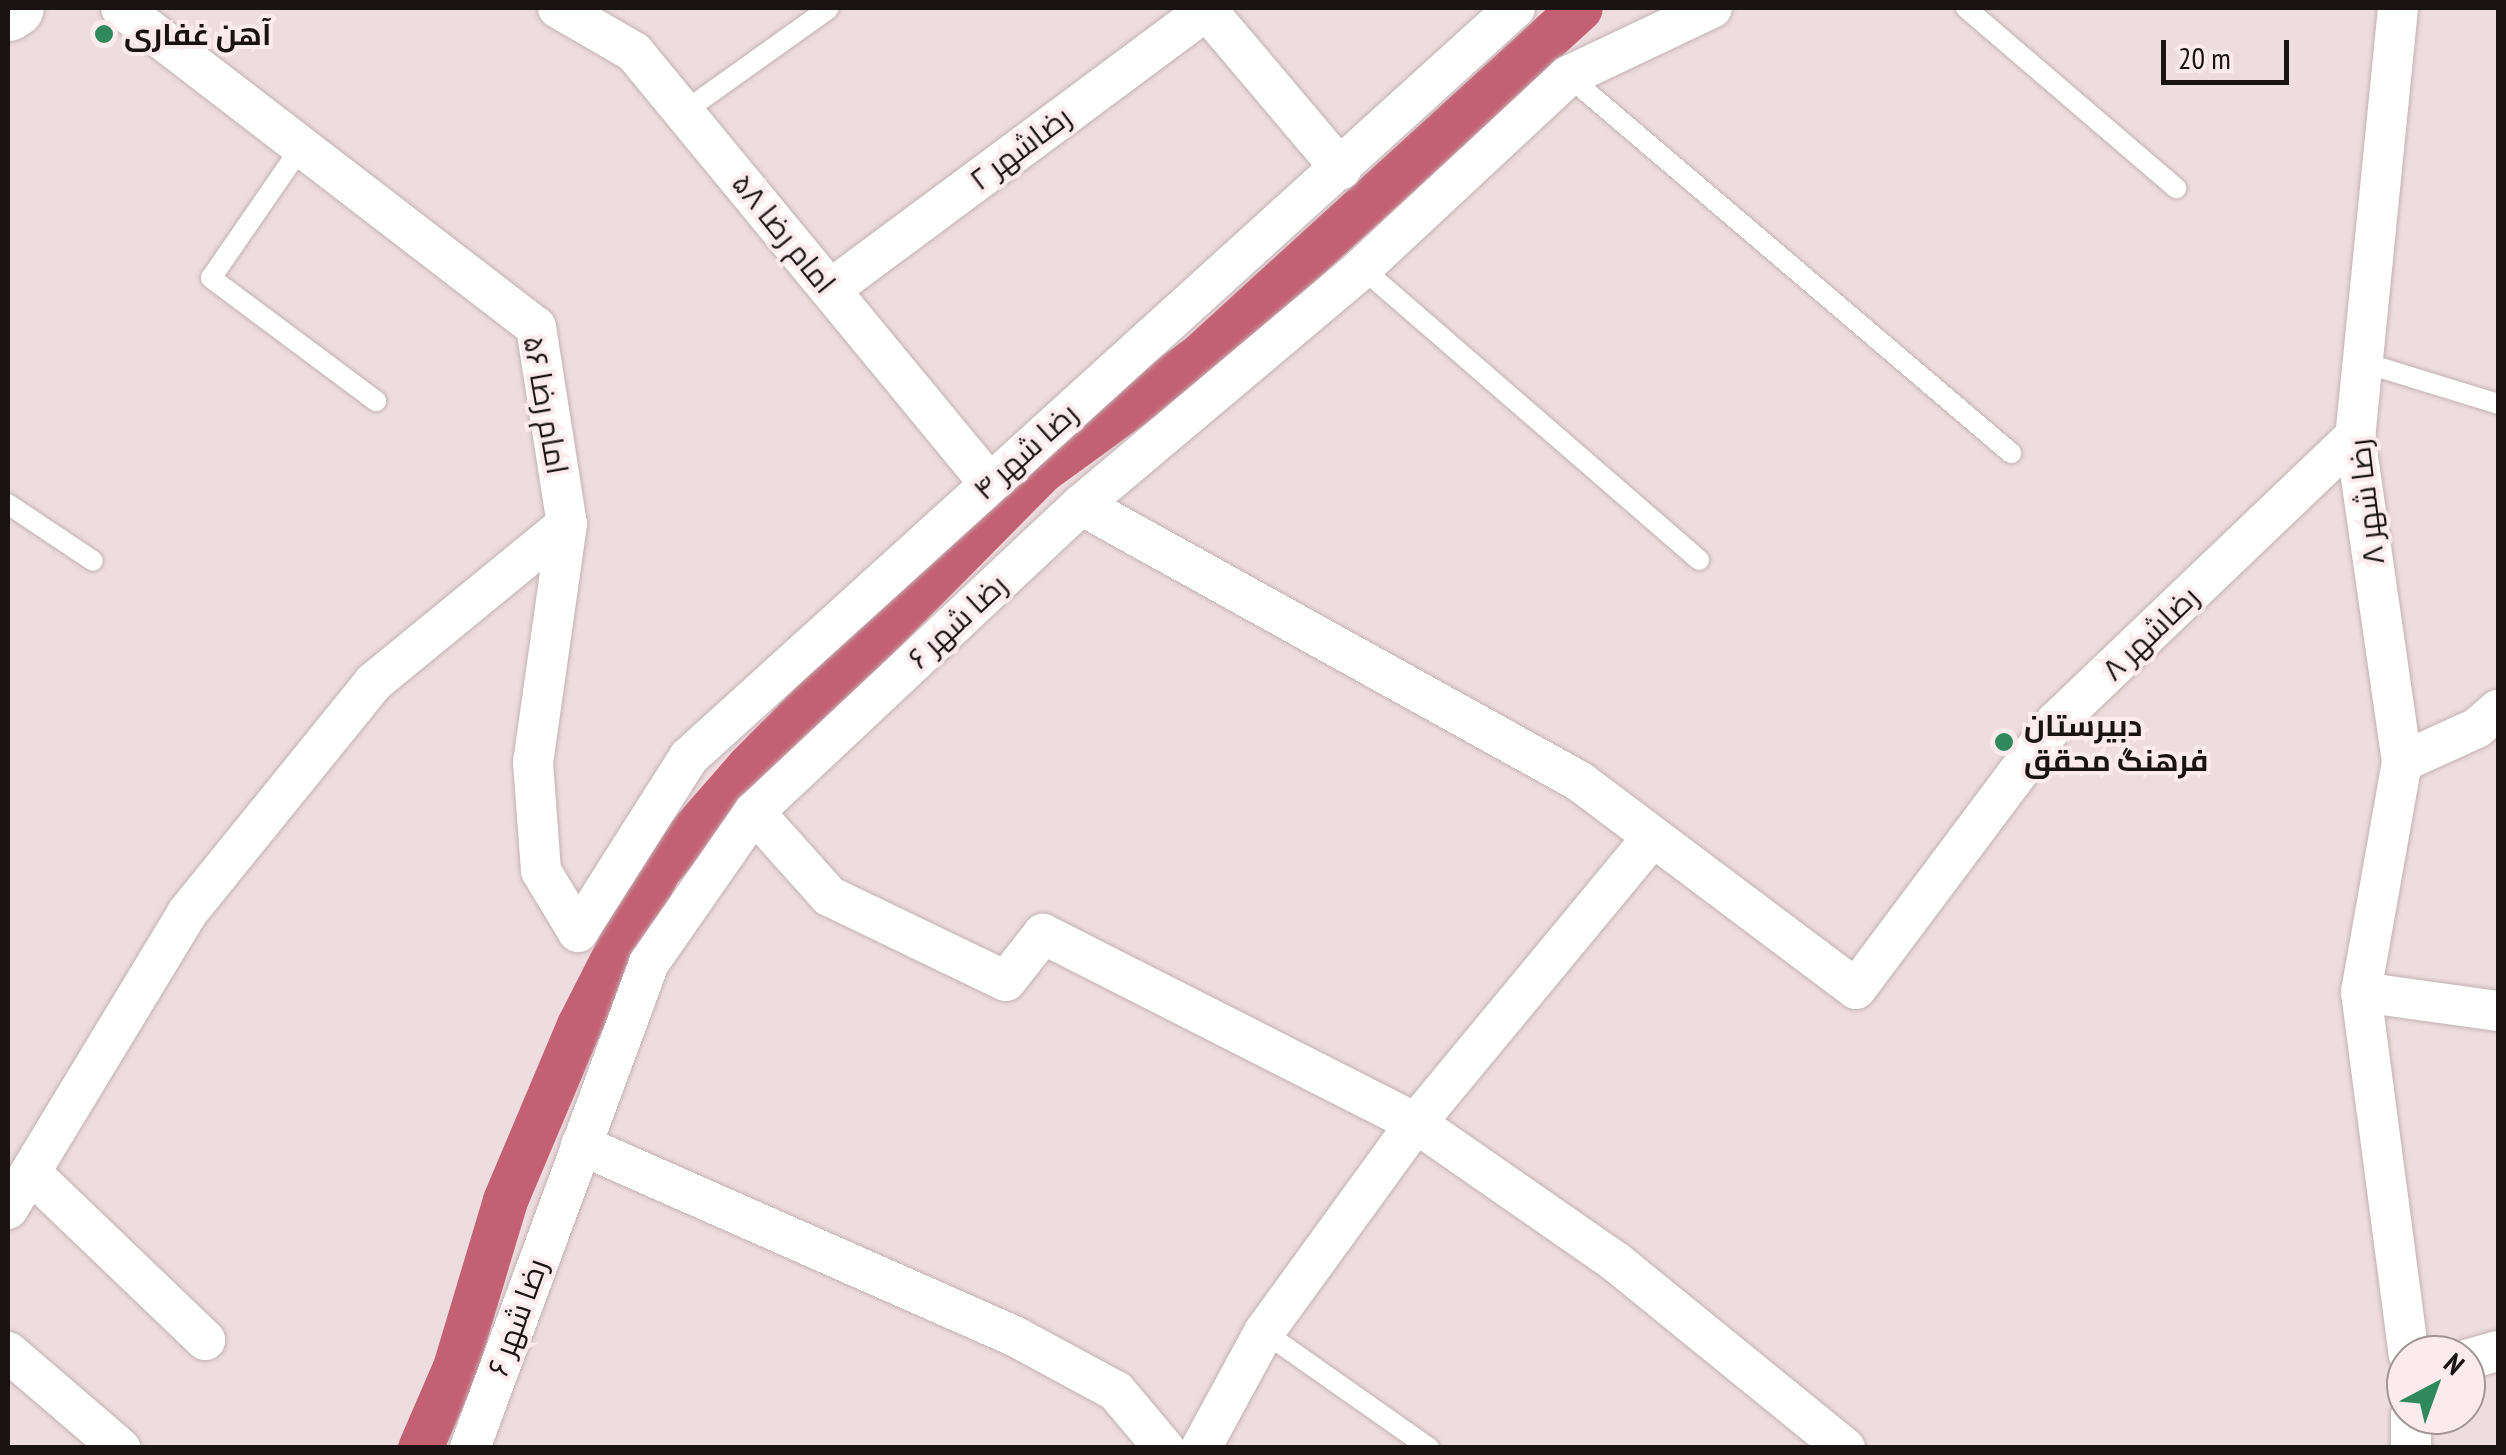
<!DOCTYPE html>
<html>
<head>
<meta charset="utf-8">
<style>
  body { margin:0 }
  #map { position:relative; width:2506px; height:1455px; overflow:hidden; background:#eedddf; font-family:"PT Sans Narrow",Cairo,sans-serif }
  div>[style] { position:absolute }
  [style*='--x'] { left:calc(var(--x)*1px); top:calc(var(--y)*1px); width:calc(var(--w)*1px); rotate:calc(var(--a)*1deg) }
  .canal>* { height:45px; margin:-22.5px; padding:0 22.5px; transform-origin:22.5px; border-radius:22.5px; background:#c46073 }
  .roads { filter:drop-shadow(0 0 2px #c2b2b4) drop-shadow(0 0 2px #c2b2b4) }
  .service>* { height:20px; margin:-10px; padding:0 10px; transform-origin:10px; border-radius:10px; background:#fff }
  .minor>* { height:40px; margin:-20px; padding:0 20px; transform-origin:20px; border-radius:20px; background:#fff }
  .primary>* { height:55px; margin:-27.5px; padding:0 27.5px; transform-origin:27.5px; border-radius:27.5px; background:#fff }
  .dots>* { width:28px; height:28px; translate:-50% -50%; box-sizing:border-box; border:5px solid #fbebed; border-radius:50% }
  span { translate:-50% -50%; white-space:nowrap; text-align:center; line-height:1.15; -webkit-text-stroke:8px #fbebed; paint-order:stroke }
  .poi-label { font-size:30px; color:#191314; font-weight:700 }
  .left { translate:0 -50%; text-align:left }
  .street-label { font-size:30px; color:#191314 }
  .frame { position:absolute; inset:0; border:10px solid #191314; pointer-events:none }
  .north { position:absolute; left:2386px; top:1335px; width:100px; height:100px; box-sizing:border-box; background:#fbebed; border:2px solid #a19596; border-radius:50%; rotate:41deg; font-size:28px; font-weight:700; line-height:40px; text-align:center; color:#191314 }
  .north::after { content:''; display:block; margin:auto; width:35px; height:45px; background:#30885d; clip-path:polygon(50% 0,100% 100%,50% 72%,0 100%) }
  .scale { position:absolute; left:2161px; top:40px; width:128px; height:45px; box-sizing:border-box; border:5px solid #191314; border-top:0; padding-left:12px; font-size:30px; line-height:35px; white-space:nowrap; color:#191314; -webkit-text-stroke:8px #fbebed; paint-order:stroke }
</style>
</head>
<body>
<div id="map">
  <div class="canal">
    <i style="--x:420;--y:1448;--w:88;--a:-66.6"></i>
    <i style="--x:455;--y:1367;--w:174;--a:-73.3"></i>
    <i style="--x:505;--y:1200;--w:190;--a:-67.1"></i>
    <i style="--x:579;--y:1025;--w:174;--a:-63"></i>
    <i style="--x:658;--y:870;--w:138;--a:-48.8"></i>
    <i style="--x:749;--y:766;--w:416;--a:-45.3"></i>
    <i style="--x:1042;--y:470;--w:193;--a:-35.9"></i>
    <i style="--x:1198;--y:357;--w:517;--a:-42.42"></i>
  </div>
  <div class="roads">
    <div class="service">
      <i style="--x:1966;--y:8;--w:277;--a:40.6"></i>
      <i style="--x:1568;--y:76;--w:582;--a:40.4"></i>
      <i style="--x:685;--y:111;--w:176;--a:-35.5"></i>
      <i style="--x:302;--y:146;--w:160;--a:124.6"></i>
      <i style="--x:211;--y:278;--w:206;--a:36.7"></i>
      <i style="--x:1362;--y:268;--w:446;--a:40.9"></i>
      <i style="--x:2365;--y:363;--w:139;--a:17.1"></i>
      <i style="--x:8;--y:504;--w:102;--a:33.8"></i>
      <i style="--x:1264;--y:1332;--w:202;--a:35.1"></i>
    </div>
    <div class="minor">
      <i style="--x:121;--y:8;--w:523;--a:37.55"></i>
      <i style="--x:536;--y:327;--w:199;--a:81.1"></i>
      <i style="--x:567;--y:524;--w:240;--a:98.1"></i>
      <i style="--x:533;--y:762;--w:109;--a:85.8"></i>
      <i style="--x:541;--y:871;--w:71;--a:58.8"></i>
      <i style="--x:578;--y:932;--w:207;--a:-57.6"></i>
      <i style="--x:689;--y:757;--w:1115;--a:-42.2"></i>
      <i style="--x:558;--y:8;--w:88;--a:30.1"></i>
      <i style="--x:634;--y:52;--w:558;--a:50.52"></i>
      <i style="--x:1205;--y:8;--w:211;--a:49.8"></i>
      <i style="--x:2398;--y:8;--w:430;--a:95.7"></i>
      <i style="--x:2355;--y:436;--w:329;--a:81.8"></i>
      <i style="--x:2402;--y:762;--w:234;--a:100.1"></i>
      <i style="--x:2361;--y:992;--w:366;--a:82.5"></i>
      <i style="--x:831;--y:289;--w:471;--a:-36.6"></i>
      <i style="--x:1081;--y:505;--w:569;--a:29"></i>
      <i style="--x:1579;--y:781;--w:346;--a:36.9"></i>
      <i style="--x:1856;--y:989;--w:334;--a:-53.2"></i>
      <i style="--x:2056;--y:722;--w:414;--a:-43.7"></i>
      <i style="--x:2402;--y:762;--w:82;--a:-24.4"></i>
      <i style="--x:2477;--y:728;--w:28;--a:-41"></i>
      <i style="--x:754;--y:812;--w:113;--a:48.2"></i>
      <i style="--x:829;--y:896;--w:196;--a:25.7"></i>
      <i style="--x:1006;--y:981;--w:60;--a:-51.8"></i>
      <i style="--x:1043;--y:934;--w:418;--a:26.9"></i>
      <i style="--x:1416;--y:1123;--w:244;--a:34.8"></i>
      <i style="--x:1616;--y:1262;--w:295;--a:39.1"></i>
      <i style="--x:2361;--y:992;--w:138;--a:7.9"></i>
      <i style="--x:581;--y:1145;--w:475;--a:23.8"></i>
      <i style="--x:1016;--y:1337;--w:114;--a:28.4"></i>
      <i style="--x:1116;--y:1391;--w:75;--a:49.9"></i>
      <i style="--x:32;--y:1174;--w:240;--a:43.8"></i>
      <i style="--x:8;--y:1209;--w:346;--a:-58.8"></i>
      <i style="--x:187;--y:913;--w:297;--a:-51"></i>
      <i style="--x:374;--y:682;--w:249;--a:-39.3"></i>
      <i style="--x:8;--y:1352;--w:148;--a:40.6"></i>
      <i style="--x:2466;--y:1360;--w:33;--a:-16"></i>
      <i style="--x:2411;--y:1415;--w:33;--a:90"></i>
      <i style="--x:470;--y:1448;--w:517;--a:-69.74"></i>
      <i style="--x:649;--y:963;--w:184;--a:-55.2"></i>
      <i style="--x:754;--y:812;--w:449;--a:-43.2"></i>
      <i style="--x:1081;--y:505;--w:368;--a:-40.1"></i>
      <i style="--x:1362;--y:268;--w:282;--a:-43"></i>
      <i style="--x:1568;--y:76;--w:159;--a:-25.3"></i>
      <i style="--x:1201;--y:1448;--w:132;--a:-61.5"></i>
      <i style="--x:1264;--y:1332;--w:258;--a:-54"></i>
      <i style="--x:1416;--y:1123;--w:371;--a:-50.4"></i>
    </div>
    <div class="primary">
      <i style="--x:8;--y:13;--w:9;--a:-32"></i>
    </div>
  </div>
  <div class="dots">
    <i style="left:104px;top:34px;background:#30885d"></i>
    <i style="left:2004px;top:742px;background:#30885d"></i>
  </div>
  <div class="poi-label">
    <span class="left" style="left:124px;top:34px">آهن غفاری</span>
    <span class="left" style="left:2024px;top:742px">دبیرستان<br>فرهنگ محقق</span>
  </div>
  <div class="street-label">
    <span style="left:1020px;top:148px;rotate:-37deg">رضاشهر ۲</span>
    <span style="left:784px;top:233px;rotate:51deg">امام رضا ۵۸</span>
    <span style="left:546px;top:405px;rotate:80deg">امام رضا ۵۶</span>
    <span style="left:1025px;top:451px;rotate:-42deg">رضا شهر ۴</span>
    <span style="left:2366px;top:502px;rotate:-97deg">رضا شهر ۸</span>
    <span style="left:957px;top:621px;rotate:-43deg">رضا شهر ۶</span>
    <span style="left:2150px;top:633px;rotate:-44deg">رضاشهر ۸</span>
    <span style="left:517px;top:1317px;rotate:-70deg">رضا شهر ۶</span>
  </div>
  <div class="frame"></div>
  <div class="north">N</div>
  <div class="scale">20 m</div>
</div>
</body>
</html>
